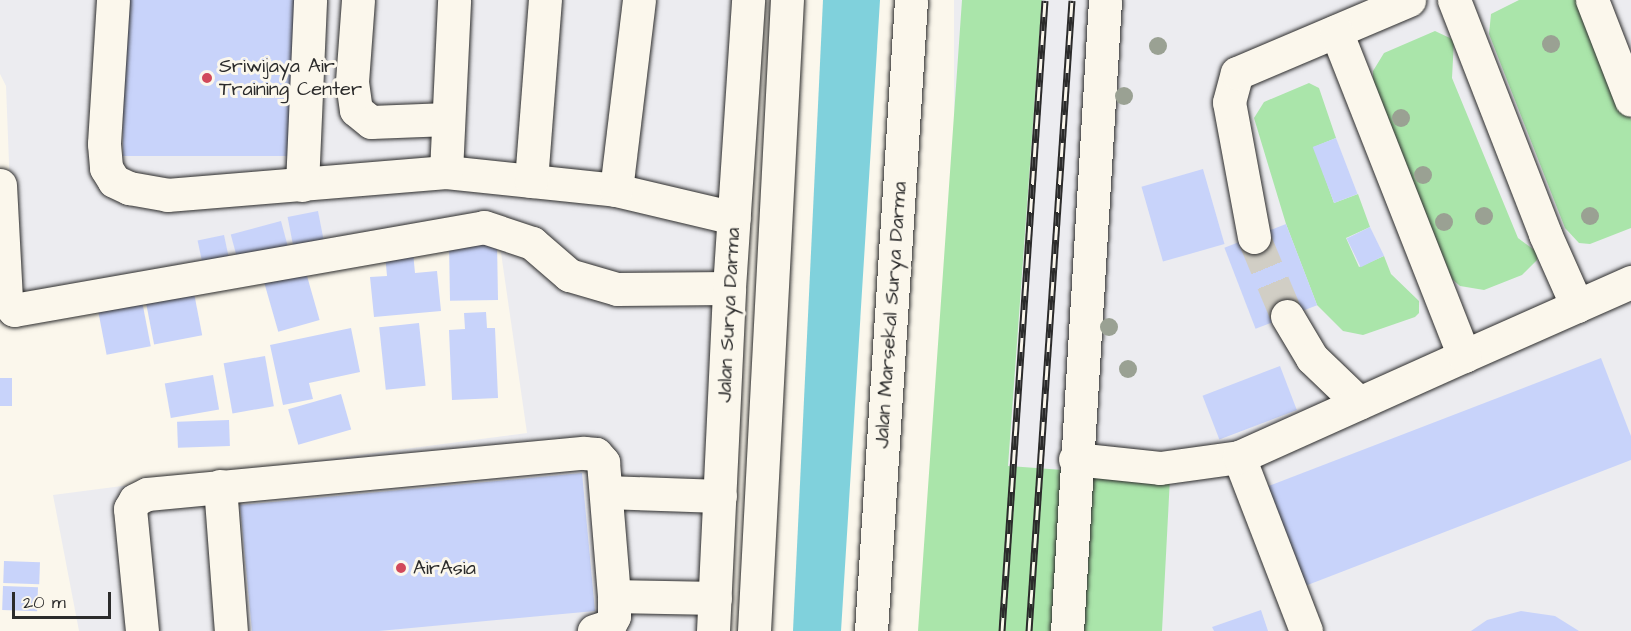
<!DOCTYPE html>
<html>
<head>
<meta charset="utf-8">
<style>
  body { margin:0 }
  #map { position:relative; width:1631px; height:631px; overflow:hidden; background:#fbf7ec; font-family:"Architects Daughter",sans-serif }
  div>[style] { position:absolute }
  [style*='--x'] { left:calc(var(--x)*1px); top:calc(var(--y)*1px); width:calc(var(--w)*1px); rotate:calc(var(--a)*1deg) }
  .built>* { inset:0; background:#ececf0; transform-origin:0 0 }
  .green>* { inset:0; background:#aae5aa }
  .water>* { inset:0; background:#80d1dc }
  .building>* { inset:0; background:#c8d3fa; transform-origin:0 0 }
  .minor-tunnel>* { height:33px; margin-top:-16.5px; transform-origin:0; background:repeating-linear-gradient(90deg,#d1cec5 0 33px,transparent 0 49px) }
  .roads { filter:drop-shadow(0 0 2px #2b2b2b) drop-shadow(0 0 2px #2b2b2b) }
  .minor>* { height:33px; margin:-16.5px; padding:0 16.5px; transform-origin:16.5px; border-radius:16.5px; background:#fbf7ec }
  .major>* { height:33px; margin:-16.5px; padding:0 16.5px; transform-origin:16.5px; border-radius:16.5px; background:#fbf7ec }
  .rail>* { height:7px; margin-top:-3.5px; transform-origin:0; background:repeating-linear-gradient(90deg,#fbf7ec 0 14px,#2b2b2b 0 28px); box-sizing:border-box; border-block:2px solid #2b2b2b }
  .trees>* { width:18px; height:18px; margin:-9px; border-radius:50%; background:#9aa193 }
  .dots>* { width:16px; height:16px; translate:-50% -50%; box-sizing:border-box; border:3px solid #fbf7ec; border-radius:50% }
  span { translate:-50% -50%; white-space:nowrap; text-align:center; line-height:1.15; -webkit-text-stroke:6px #fbf7ec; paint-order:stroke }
  .poi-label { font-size:20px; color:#2b2b2b }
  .left { translate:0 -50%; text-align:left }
  .street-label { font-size:20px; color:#2b2b2b }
  .scale { position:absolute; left:12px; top:592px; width:99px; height:27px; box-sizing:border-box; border:3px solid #2b2b2b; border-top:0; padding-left:8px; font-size:18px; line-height:21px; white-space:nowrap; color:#2b2b2b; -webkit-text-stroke:4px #fbf7ec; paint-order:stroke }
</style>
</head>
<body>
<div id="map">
  <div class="built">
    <i style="clip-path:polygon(0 0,735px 0,700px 631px,79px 631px,53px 495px,527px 433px,498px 232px,15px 318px,6px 86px,0 74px)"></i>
    <i style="left:954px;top:0;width:677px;height:632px"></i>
  </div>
  <div class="green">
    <i style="clip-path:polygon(962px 0,1042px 0,1008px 466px,1170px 478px,1162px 631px,918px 631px)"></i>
    <i style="clip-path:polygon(1519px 0,1583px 0,1631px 120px,1631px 228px,1590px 244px,1579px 243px,1565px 228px,1489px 34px,1491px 14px)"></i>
    <i style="clip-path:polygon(1435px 31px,1454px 40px,1452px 78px,1518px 238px,1537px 252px,1537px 260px,1522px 275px,1484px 290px,1460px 286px,1452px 279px,1373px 80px,1373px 71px,1384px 53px)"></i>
    <i style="clip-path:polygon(1309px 83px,1319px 88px,1336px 138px,1314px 147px,1334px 203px,1358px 194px,1370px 227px,1346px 238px,1359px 267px,1384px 256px,1391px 274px,1419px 301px,1419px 313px,1415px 317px,1363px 335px,1343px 331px,1317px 305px,1286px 224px,1254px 118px,1264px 102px)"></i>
  </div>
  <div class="water">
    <i style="clip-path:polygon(823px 0,880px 0,841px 631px,793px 631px)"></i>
  </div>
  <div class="building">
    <i style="left:123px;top:0;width:177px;height:156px"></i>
    <i style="left:1336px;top:138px;width:60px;height:25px;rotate:69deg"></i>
    <i style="left:1203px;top:169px;width:78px;height:64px;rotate:74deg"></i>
    <i style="left:318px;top:211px;width:32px;height:31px;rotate:79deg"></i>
    <i style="left:281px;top:221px;width:34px;height:52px;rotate:75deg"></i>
    <i style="left:1286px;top:224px;width:87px;height:66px;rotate:69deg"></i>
    <i style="left:1370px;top:227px;width:32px;height:26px;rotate:64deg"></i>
    <i style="left:224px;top:235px;width:35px;height:27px;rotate:78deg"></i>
    <i style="left:497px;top:242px;width:58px;height:48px;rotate:89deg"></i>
    <i style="clip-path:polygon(413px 252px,415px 273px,437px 271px,441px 311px,374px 317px,370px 277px,387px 276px,385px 254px)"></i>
    <i style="left:305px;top:269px;width:53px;height:43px;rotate:74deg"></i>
    <i style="left:194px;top:293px;width:43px;height:49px;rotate:79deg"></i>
    <i style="left:142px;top:301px;width:46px;height:45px;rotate:79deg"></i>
    <i style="clip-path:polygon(486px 312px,487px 328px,495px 328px,498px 398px,452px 400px,449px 330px,465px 329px,464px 313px)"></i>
    <i style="left:419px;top:323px;width:63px;height:40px;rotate:84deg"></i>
    <i style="clip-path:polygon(351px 328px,360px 372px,309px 383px,313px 399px,283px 405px,270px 345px)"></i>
    <i style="left:265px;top:356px;width:51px;height:42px;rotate:80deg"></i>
    <i style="clip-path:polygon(1601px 358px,1631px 436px,1631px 460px,1305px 586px,1266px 487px)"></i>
    <i style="left:1280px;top:366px;width:47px;height:83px;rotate:69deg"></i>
    <i style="left:213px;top:375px;width:35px;height:49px;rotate:80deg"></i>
    <i style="left:0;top:378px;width:12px;height:28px"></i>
    <i style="left:341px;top:394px;width:37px;height:55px;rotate:74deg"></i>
    <i style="left:229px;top:420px;width:26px;height:52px;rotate:88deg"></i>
    <i style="clip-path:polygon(582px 473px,595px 611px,379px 631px,252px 631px,240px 505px)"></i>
    <i style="left:4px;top:561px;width:36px;height:22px;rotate:2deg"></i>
    <i style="left:3px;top:586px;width:35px;height:24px;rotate:2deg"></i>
    <i style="clip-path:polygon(1261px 610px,1268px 631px,1214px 631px,1212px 627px)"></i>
    <i style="clip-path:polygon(1521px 611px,1555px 616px,1579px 631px,1471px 631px,1487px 620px)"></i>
  </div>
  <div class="minor-tunnel">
    <i style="--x:1254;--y:237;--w:86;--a:67.3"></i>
  </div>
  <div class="roads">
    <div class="minor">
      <i style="--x:113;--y:0;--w:144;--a:93.6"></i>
      <i style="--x:104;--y:144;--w:24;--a:85"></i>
      <i style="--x:106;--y:168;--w:15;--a:58"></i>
      <i style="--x:114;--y:181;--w:17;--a:25"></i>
      <i style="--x:129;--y:188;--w:39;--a:10"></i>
      <i style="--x:167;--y:195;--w:280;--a:-4.7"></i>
      <i style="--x:446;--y:172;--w:171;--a:6"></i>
      <i style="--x:616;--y:190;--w:121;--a:13.3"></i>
      <i style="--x:358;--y:0;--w:82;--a:94.2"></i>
      <i style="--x:352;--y:82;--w:28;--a:82"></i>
      <i style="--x:356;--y:110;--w:19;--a:39"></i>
      <i style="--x:371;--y:122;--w:77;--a:-2.2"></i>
      <i style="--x:1454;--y:0;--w:251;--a:68.7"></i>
      <i style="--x:1545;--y:234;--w:79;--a:66"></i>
      <i style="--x:1592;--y:0;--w:107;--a:68.7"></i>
      <i style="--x:446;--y:172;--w:172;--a:-87.3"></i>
      <i style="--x:531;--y:181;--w:182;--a:-85.6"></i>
      <i style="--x:0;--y:185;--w:116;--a:87"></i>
      <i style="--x:6;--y:301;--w:12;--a:48"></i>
      <i style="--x:14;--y:310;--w:477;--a:-10"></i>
      <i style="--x:484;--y:227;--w:51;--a:18.4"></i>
      <i style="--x:532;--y:243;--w:49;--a:40.9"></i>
      <i style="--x:569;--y:275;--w:50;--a:16.3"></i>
      <i style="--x:617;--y:289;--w:112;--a:-0.5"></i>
      <i style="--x:302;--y:185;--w:185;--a:-87.5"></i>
      <i style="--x:616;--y:190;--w:191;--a:-83.1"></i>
      <i style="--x:1254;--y:237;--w:137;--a:-100.5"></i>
      <i style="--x:1229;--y:102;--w:30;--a:-75"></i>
      <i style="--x:1237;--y:73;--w:187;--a:-23"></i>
      <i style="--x:1287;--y:316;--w:49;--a:59.2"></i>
      <i style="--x:1312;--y:358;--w:65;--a:43.8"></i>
      <i style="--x:1464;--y:356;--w:183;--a:-23.9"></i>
      <i style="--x:1239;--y:457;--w:186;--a:68.9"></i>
      <i style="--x:1075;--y:459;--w:85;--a:6"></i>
      <i style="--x:1160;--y:468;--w:80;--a:-7.9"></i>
      <i style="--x:1239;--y:457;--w:247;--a:-24.2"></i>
      <i style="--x:1464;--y:356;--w:349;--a:-111.5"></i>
      <i style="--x:220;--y:486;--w:145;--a:85.7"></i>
      <i style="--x:606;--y:492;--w:114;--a:2"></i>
      <i style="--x:614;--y:596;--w:101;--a:1.1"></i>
      <i style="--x:142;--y:631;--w:123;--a:-95.6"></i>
      <i style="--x:130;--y:509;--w:10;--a:-61"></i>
      <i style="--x:135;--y:500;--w:13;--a:-27"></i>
      <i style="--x:147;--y:494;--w:439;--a:-5.4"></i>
      <i style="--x:584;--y:453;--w:12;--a:5"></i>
      <i style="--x:596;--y:454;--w:11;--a:49"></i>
      <i style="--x:603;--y:462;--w:134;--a:85.3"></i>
      <i style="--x:614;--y:596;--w:20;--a:90"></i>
      <i style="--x:614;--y:616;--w:11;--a:117"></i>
      <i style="--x:609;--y:626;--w:16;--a:162"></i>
      <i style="--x:871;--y:631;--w:632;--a:-86.37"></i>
      <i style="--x:1067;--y:631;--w:632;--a:-86.55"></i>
    </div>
    <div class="major">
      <i style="--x:713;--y:631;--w:343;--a:-87.3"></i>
      <i style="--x:729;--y:288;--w:289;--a:-86.2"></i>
      <i style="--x:754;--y:631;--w:632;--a:-87.01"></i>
    </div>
  </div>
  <div class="rail">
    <i style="--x:1002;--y:631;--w:632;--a:-86.1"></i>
    <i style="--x:1029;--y:631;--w:632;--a:-86.1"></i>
  </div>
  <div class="trees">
    <i style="left:1551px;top:44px"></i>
    <i style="left:1158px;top:46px"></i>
    <i style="left:1124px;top:96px"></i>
    <i style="left:1401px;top:118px"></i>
    <i style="left:1423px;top:175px"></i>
    <i style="left:1484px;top:216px"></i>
    <i style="left:1590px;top:216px"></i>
    <i style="left:1444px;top:222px"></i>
    <i style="left:1109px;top:327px"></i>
    <i style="left:1128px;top:369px"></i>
  </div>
  <div class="dots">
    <i style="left:207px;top:78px;background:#d1495b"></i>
    <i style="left:401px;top:568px;background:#d1495b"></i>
  </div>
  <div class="poi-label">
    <span class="left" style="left:219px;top:78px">Sriwijaya Air<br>Training Center</span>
    <span class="left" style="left:413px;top:568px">AirAsia</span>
  </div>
  <div class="street-label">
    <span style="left:729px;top:315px;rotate:-87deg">Jalan Surya Darma</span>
    <span style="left:891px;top:315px;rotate:-86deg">Jalan Marsekal Surya Darma</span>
  </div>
  <div class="scale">20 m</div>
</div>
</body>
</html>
